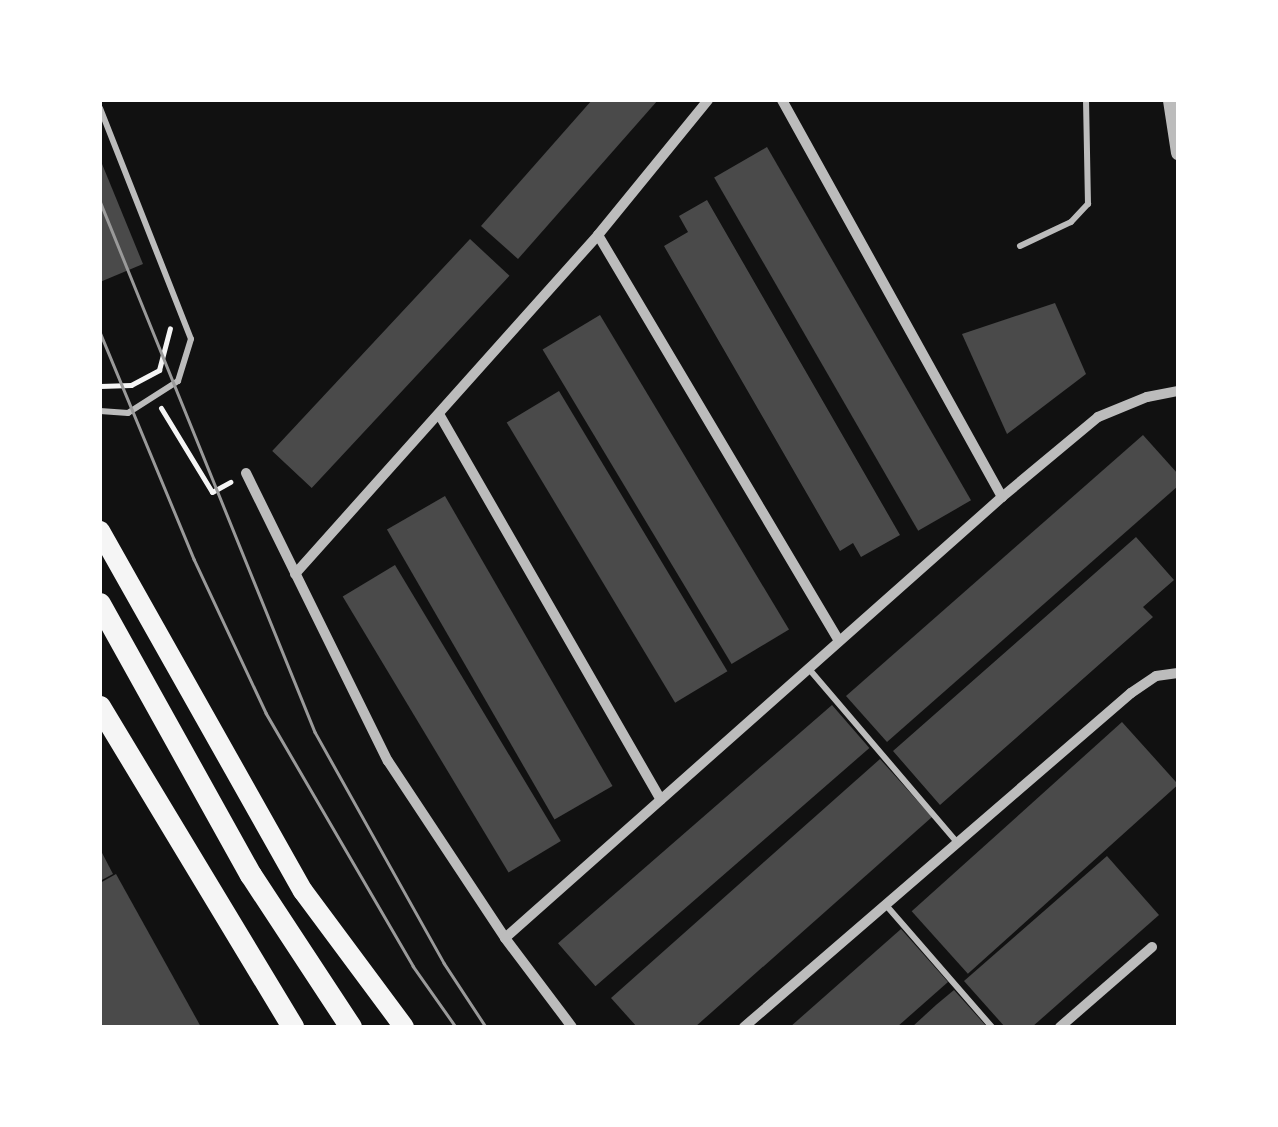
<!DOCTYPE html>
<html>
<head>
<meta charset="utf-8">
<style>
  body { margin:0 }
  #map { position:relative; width:1278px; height:1127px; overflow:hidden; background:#111; font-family:"Titillium Web",sans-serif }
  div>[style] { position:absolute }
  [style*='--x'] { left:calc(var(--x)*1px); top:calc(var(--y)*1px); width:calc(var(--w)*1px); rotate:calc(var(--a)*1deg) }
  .building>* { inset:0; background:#4a4a4a; transform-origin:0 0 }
  .path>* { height:5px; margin:-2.5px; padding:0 2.5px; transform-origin:2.5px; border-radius:2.5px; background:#f5f5f5 }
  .service>* { height:6px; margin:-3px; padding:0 3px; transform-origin:3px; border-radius:3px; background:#bcbcbc }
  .minor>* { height:10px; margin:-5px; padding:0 5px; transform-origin:5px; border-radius:5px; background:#bcbcbc }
  .tertiary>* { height:15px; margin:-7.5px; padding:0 7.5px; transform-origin:7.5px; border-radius:7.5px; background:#bcbcbc }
  .primary>* { height:20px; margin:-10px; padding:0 10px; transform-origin:10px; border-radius:10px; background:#f5f5f5 }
  .motorway>* { height:22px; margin:-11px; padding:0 11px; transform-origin:11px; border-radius:11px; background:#f5f5f5 }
  .tram>* { height:2.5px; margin:-1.25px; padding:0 1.25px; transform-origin:1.25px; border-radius:1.25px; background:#9a9a9a }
  span { translate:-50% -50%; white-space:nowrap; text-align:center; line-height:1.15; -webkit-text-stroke:10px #fff; paint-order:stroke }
  .frame { position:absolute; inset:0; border:102px solid #fff; pointer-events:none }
</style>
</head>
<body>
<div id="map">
  <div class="building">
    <i style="clip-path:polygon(592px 100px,658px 100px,518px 259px,481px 226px)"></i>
    <i style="left:767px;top:147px;width:408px;height:61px;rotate:60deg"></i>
    <i style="clip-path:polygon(100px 159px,143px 264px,100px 282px)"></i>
    <i style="clip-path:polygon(707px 200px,900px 535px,861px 557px,853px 543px,840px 551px,664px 246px,688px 232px,679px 216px)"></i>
    <i style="left:470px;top:239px;width:54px;height:290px;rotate:43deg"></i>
    <i style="clip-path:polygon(1055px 303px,1086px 374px,1007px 434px,962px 334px)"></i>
    <i style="left:600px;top:315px;width:367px;height:67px;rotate:59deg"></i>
    <i style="left:559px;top:391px;width:327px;height:61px;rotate:59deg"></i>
    <i style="clip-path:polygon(1143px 435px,1178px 474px,1178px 486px,887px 742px,846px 696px)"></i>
    <i style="left:445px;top:496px;width:335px;height:67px;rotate:60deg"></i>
    <i style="clip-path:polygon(1136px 537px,1174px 580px,1143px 607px,1153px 617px,940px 805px,893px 751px)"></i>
    <i style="left:395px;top:565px;width:322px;height:61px;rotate:59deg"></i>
    <i style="left:832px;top:705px;width:57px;height:363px;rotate:49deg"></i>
    <i style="left:1122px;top:722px;width:84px;height:283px;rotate:48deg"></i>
    <i style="clip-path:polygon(880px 759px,932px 817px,695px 1027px,637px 1027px,611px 998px)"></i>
    <i style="clip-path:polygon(100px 849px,113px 874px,100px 881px)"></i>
    <i style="clip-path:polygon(1107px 856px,1159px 915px,1032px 1027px,1005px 1027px,964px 981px)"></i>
    <i style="clip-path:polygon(116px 874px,201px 1027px,100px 1027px,100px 883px)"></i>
    <i style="clip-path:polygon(901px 929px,948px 982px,897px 1027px,790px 1027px)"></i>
    <i style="clip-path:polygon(954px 990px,987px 1027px,912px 1027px,936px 1005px)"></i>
  </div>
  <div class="path">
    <i style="--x:100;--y:386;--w:31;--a:-2"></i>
    <i style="--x:131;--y:385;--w:32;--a:-28"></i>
    <i style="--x:159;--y:370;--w:43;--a:-75.3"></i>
    <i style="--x:161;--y:408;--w:98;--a:58.7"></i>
    <i style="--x:212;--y:492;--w:21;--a:-29"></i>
  </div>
  <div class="service">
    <i style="--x:100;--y:108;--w:248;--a:68.5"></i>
    <i style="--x:191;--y:339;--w:44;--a:107.2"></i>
    <i style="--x:178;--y:381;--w:59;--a:147.4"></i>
    <i style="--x:128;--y:413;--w:28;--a:-176"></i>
    <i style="--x:1020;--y:246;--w:56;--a:-25.2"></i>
    <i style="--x:1071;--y:222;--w:25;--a:-47"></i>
    <i style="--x:1088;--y:204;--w:104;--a:-91.1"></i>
    <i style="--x:809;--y:669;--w:228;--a:49.5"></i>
    <i style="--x:885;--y:904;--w:163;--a:49"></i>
  </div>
  <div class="minor">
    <i style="--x:782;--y:100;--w:454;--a:61"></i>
    <i style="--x:598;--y:235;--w:472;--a:59.3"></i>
    <i style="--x:439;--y:414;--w:445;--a:60.1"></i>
    <i style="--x:246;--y:473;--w:321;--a:63.8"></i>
    <i style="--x:388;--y:761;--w:212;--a:56.5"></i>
    <i style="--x:505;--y:938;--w:111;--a:53"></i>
    <i style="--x:295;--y:574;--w:455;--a:-48.2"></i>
    <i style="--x:598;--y:235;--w:174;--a:-50.8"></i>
    <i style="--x:505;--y:938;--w:664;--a:-41.58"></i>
    <i style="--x:1002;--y:497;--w:125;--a:-39.8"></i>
    <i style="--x:1098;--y:417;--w:53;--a:-22.2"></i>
    <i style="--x:1147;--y:397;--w:32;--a:-11"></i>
    <i style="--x:744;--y:1027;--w:511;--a:-40.8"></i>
    <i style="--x:1131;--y:693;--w:30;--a:-34"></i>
    <i style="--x:1156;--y:676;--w:22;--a:-8"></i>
    <i style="--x:1060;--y:1027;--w:122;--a:-41"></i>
  </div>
  <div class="tertiary">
    <i style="--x:1170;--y:100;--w:53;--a:81.3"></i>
  </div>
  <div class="primary">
    <i style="--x:100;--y:531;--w:413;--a:60.6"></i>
    <i style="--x:303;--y:891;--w:169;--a:53.4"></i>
  </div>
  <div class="motorway">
    <i style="--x:100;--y:604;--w:310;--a:60.9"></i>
    <i style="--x:251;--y:875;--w:182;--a:56.7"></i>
    <i style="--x:100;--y:707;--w:374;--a:58.9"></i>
  </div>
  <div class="tram">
    <i style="--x:100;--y:201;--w:573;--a:67.96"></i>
    <i style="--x:315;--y:732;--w:265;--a:60.8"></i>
    <i style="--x:444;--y:963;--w:77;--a:56.7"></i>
    <i style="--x:100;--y:332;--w:246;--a:67.5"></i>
    <i style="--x:194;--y:559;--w:170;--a:64.9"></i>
    <i style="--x:266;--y:713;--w:293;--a:59.8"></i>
    <i style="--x:413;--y:966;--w:75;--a:54.8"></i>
  </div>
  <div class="frame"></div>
</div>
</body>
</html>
